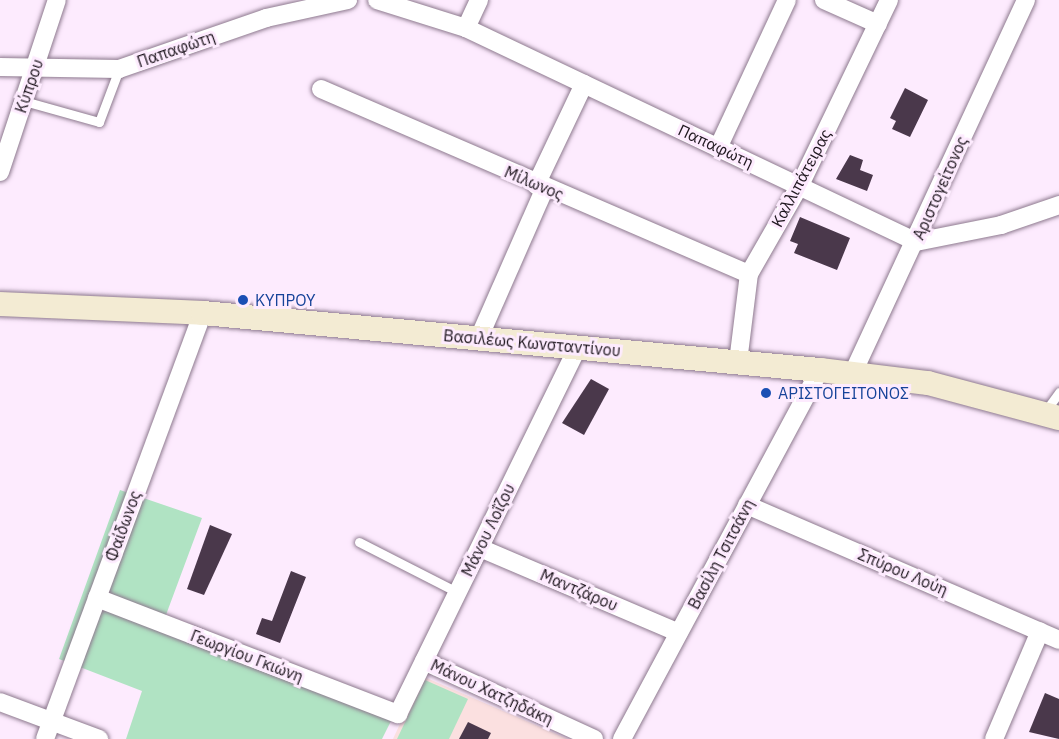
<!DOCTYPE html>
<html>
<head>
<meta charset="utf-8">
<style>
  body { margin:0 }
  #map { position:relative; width:1059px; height:739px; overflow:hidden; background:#fdebfe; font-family:"IBM Plex Sans",sans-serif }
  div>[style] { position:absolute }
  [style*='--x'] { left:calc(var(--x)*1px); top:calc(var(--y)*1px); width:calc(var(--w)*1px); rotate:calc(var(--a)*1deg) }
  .education>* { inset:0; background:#fbe0e0 }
  .green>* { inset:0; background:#b0e3c3 }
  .building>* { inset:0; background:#4a384b }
  .roads { filter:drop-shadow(0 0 2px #8d798e) drop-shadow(0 0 2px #8d798e) }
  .service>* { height:9px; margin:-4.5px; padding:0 4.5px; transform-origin:4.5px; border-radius:4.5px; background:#fff }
  .minor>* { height:18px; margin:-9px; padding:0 9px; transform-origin:9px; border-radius:9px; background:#fff }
  .secondary>* { height:24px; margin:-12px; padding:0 12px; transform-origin:12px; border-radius:12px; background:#f3ebd3 }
  .dots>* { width:16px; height:16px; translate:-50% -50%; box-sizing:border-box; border:3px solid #fdebfe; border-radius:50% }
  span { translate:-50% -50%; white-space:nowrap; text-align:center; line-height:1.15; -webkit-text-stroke:6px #fdebfe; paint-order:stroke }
  .street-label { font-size:16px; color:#1e161e }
  .transit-label { font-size:16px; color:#164399 }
  .left { translate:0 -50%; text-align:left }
</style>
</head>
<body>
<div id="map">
  <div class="education">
    <i style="clip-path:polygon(422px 676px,568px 739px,393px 739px)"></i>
  </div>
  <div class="green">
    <i style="clip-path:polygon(120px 490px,202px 518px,160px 631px,392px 719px,382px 739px,126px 739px,142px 691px,59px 659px)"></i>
    <i style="clip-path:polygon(425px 680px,468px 699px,449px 739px,397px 739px)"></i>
  </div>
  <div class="building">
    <i style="clip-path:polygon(905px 88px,928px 100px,910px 137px,892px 129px,896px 121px,890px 118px)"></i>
    <i style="clip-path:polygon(850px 155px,863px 160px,860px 170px,873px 175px,867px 191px,836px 179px)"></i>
    <i style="clip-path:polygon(800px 217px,850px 238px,837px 270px,794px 253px,798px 244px,790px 241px)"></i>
    <i style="clip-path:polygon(591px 379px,609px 389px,584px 435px,562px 423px)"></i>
    <i style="clip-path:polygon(210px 525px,232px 534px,204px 595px,187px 589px)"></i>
    <i style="clip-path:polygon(291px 571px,306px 577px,280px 643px,256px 634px,262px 618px,272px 621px)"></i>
    <i style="clip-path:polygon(1045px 693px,1059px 699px,1059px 739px,1029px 732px)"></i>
    <i style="clip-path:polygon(468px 722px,491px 733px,488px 739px,459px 739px)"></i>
  </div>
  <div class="roads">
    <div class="service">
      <i style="--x:24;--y:101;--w:78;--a:15.6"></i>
      <i style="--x:99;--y:122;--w:57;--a:-69.3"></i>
      <i style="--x:1044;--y:413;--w:26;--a:-54"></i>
      <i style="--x:359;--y:542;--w:110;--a:27"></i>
    </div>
    <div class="minor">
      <i style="--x:377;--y:0;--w:93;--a:17.5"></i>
      <i style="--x:466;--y:28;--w:498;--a:25.4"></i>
      <i style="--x:916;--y:242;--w:87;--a:-11.3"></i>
      <i style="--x:1001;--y:225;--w:61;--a:-19"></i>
      <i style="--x:824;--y:0;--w:59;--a:24"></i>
      <i style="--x:466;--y:28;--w:31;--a:-65"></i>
      <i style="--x:0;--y:67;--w:119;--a:1"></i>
      <i style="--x:119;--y:69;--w:156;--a:-19.1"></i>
      <i style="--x:266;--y:18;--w:84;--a:-12.4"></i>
      <i style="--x:321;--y:89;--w:466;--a:23.4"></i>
      <i style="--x:718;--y:148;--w:163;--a:-65"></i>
      <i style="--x:0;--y:172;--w:181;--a:-71.7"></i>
      <i style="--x:536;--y:185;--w:112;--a:-64.6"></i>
      <i style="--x:479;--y:338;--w:164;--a:-66.3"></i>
      <i style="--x:738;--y:362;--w:89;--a:-82.9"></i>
      <i style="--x:749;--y:274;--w:103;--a:-60.2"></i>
      <i style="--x:800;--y:185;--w:205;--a:-64.3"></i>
      <i style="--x:852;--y:375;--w:413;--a:-65.1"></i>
      <i style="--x:747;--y:505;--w:340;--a:23.4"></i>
      <i style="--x:480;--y:548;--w:216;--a:23.1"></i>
      <i style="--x:97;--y:598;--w:323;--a:21.1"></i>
      <i style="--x:398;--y:714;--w:409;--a:-63.9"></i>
      <i style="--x:424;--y:661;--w:187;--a:24.6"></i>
      <i style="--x:0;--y:702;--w:106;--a:20.5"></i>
      <i style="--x:45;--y:739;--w:454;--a:-69.7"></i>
      <i style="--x:622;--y:739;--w:419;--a:-61.8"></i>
      <i style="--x:994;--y:739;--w:117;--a:-66.9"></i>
    </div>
    <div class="secondary">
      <i style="--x:0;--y:304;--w:203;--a:2.5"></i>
      <i style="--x:203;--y:313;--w:620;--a:5.28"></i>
      <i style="--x:820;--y:370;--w:109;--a:6.9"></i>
      <i style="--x:928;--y:383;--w:136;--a:15"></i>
    </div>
  </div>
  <div class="dots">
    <i style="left:243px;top:300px;background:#1a4fb4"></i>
    <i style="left:766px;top:393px;background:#1a4fb4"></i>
  </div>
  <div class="street-label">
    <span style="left:176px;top:49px;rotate:-19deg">Παπαφώτη</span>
    <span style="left:29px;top:86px;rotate:-71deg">Κύπρου</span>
    <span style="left:716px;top:146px;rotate:25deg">Παπαφώτη</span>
    <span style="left:801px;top:178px;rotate:-62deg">Καλλιπάτειρας</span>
    <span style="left:534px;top:183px;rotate:23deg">Μίλωνος</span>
    <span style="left:940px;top:188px;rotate:-66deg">Αριστογείτονος</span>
    <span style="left:532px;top:343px;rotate:5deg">Βασιλέως Κωνσταντίνου</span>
    <span style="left:123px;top:526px;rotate:-70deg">Φαίδωνος</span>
    <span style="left:488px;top:530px;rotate:-64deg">Μάνου Λοΐζου</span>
    <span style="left:721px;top:554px;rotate:-62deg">Βασίλη Τσιτσάνη</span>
    <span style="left:903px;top:572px;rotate:23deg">Σπύρου Λούη</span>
    <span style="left:579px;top:590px;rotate:23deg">Μαντζάρου</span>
    <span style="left:247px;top:656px;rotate:21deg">Γεωργίου Γκιώνη</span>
    <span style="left:492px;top:692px;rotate:25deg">Μάνου Χατζηδάκη</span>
  </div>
  <div class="transit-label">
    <span class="left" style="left:255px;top:300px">ΚΥΠΡΟΥ</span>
    <span class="left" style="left:778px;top:393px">ΑΡΙΣΤΟΓΕΙΤΟΝΟΣ</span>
  </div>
</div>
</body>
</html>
